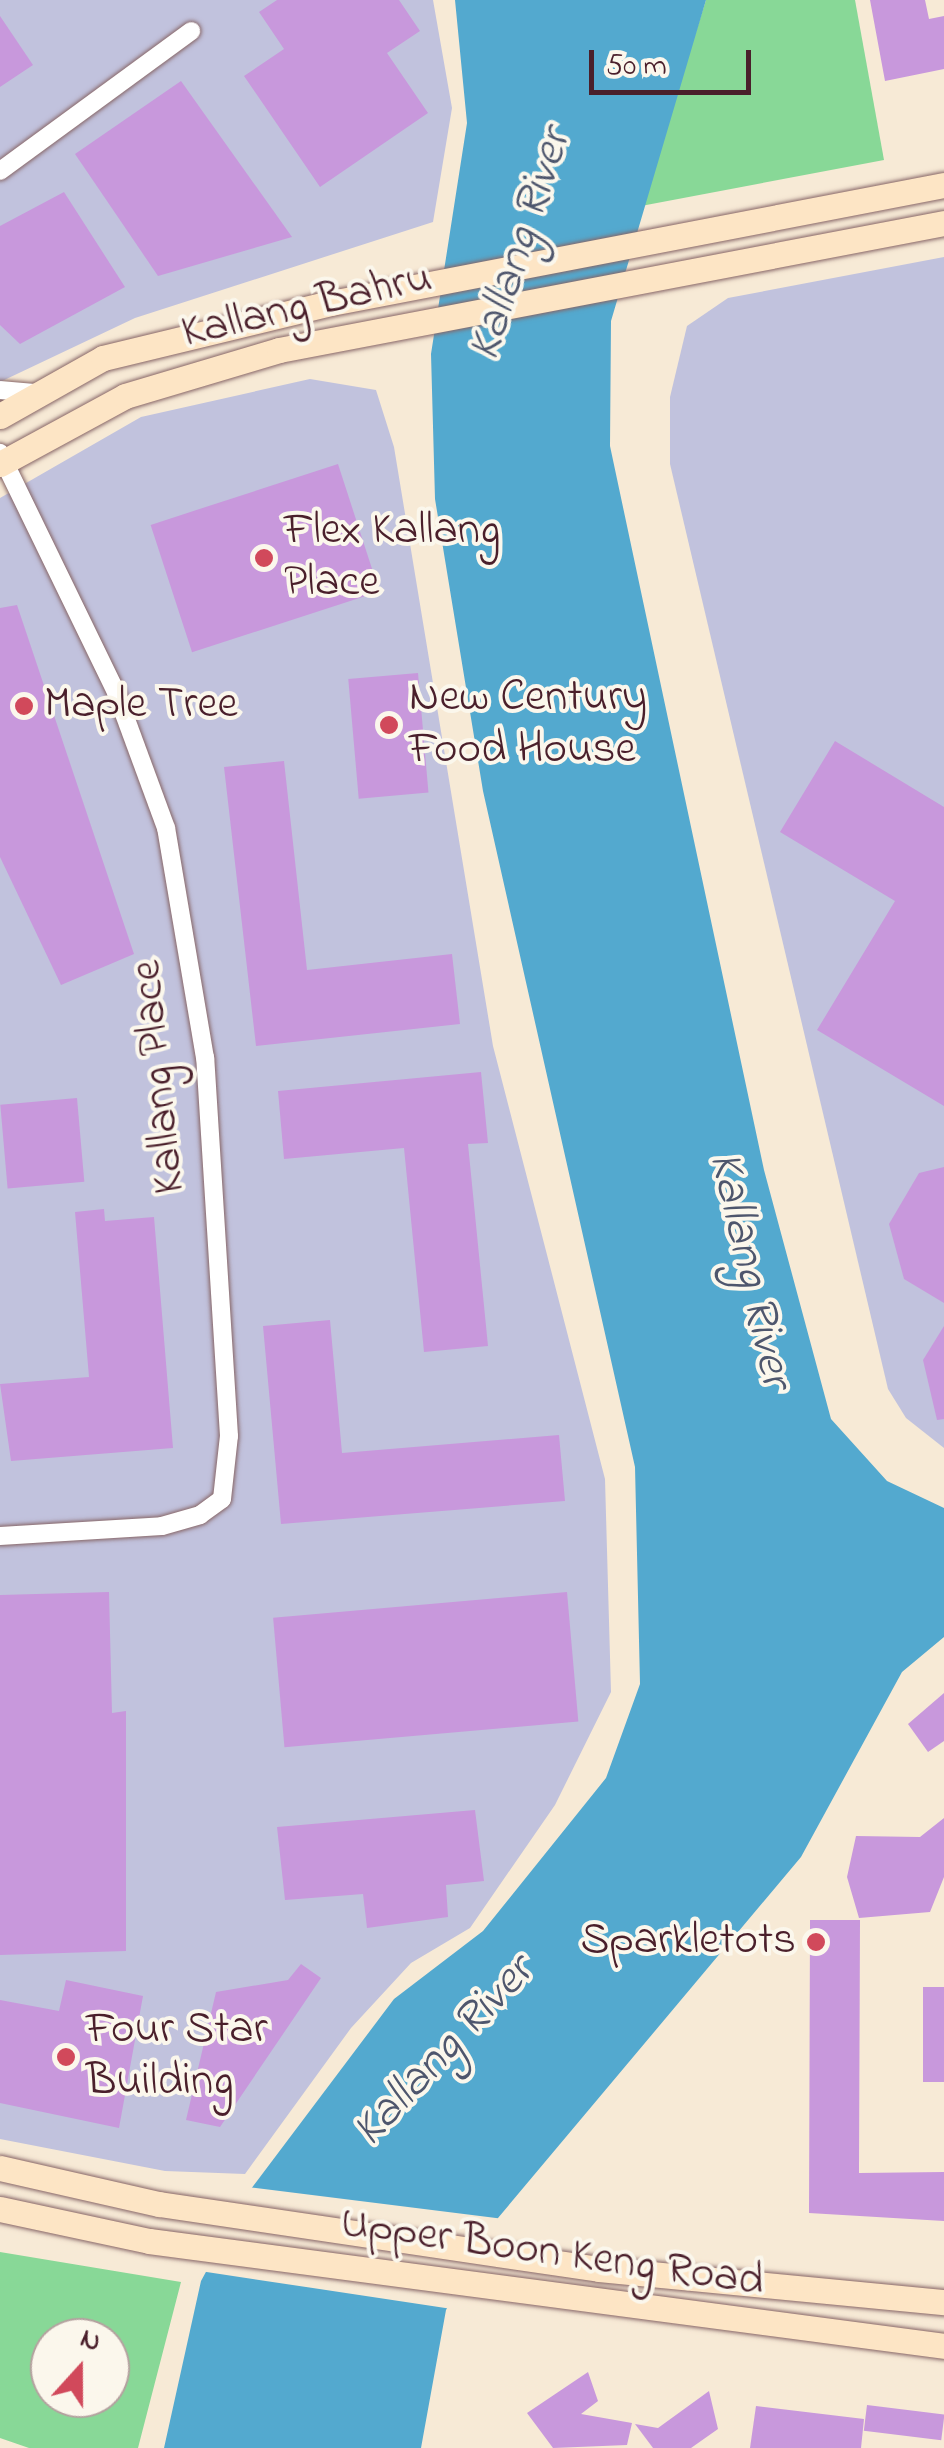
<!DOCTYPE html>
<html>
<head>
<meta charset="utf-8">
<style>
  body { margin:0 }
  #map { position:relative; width:944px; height:2448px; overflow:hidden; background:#f7ead6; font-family:"Indie Flower",sans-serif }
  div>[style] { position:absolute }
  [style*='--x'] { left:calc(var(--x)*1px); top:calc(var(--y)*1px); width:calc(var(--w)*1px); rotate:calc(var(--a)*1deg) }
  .industrial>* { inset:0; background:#c1c2dd }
  .green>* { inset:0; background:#88d897 }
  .water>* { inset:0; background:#53a9cf }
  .pier>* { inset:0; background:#f7ead6 }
  .building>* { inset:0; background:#c898dc; transform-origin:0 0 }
  .roads { filter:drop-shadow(0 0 2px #876667) drop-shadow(0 0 2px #876667) }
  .minor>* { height:18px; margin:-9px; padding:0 9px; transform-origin:9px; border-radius:9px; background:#fff }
  .secondary>* { height:25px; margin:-12.5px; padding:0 12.5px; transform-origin:12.5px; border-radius:12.5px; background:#fde5c5 }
  .dots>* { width:28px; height:28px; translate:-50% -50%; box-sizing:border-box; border:5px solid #fbf7ec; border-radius:50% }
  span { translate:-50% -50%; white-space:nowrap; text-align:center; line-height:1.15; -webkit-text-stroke:8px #fbf7ec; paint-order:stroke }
  .street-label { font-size:45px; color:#4a1f2b }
  .poi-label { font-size:45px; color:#4a1f2b }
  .left { translate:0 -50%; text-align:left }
  .right { translate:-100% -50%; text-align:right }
  .water-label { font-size:48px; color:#4e566d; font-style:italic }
  .north { position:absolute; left:30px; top:2318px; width:100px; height:100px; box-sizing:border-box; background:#fbf7ec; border:2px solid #b4a19f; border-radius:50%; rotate:21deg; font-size:28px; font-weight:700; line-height:40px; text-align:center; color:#4a1f2b }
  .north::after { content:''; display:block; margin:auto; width:35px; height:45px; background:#d1495b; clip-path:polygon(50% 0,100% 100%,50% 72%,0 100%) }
  .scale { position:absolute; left:589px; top:50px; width:162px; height:45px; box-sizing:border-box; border:5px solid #4a1f2b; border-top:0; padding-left:12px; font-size:30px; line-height:35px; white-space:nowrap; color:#4a1f2b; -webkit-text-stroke:8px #fbf7ec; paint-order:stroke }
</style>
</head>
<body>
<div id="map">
  <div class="industrial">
    <i style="clip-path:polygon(0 0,433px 0,452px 108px,433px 222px,135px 318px,0 382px)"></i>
    <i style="clip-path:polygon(944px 257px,944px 1448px,906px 1418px,888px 1389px,670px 464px,670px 397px,687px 326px,728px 298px)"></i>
    <i style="clip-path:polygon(310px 379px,376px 390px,394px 447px,493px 1046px,605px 1479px,611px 1692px,555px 1805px,470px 1928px,411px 1963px,351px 2028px,245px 2174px,165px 2171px,0 2139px,0 498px,141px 417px)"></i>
  </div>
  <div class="green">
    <i style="clip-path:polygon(706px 0,855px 0,884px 160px,641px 206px)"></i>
    <i style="clip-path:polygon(evenodd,0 2252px,181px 2282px,138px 2448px,29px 2448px,0 2438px,0 2252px,50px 2338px,110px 2338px,110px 2398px,50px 2398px,50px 2338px)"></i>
  </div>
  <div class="water">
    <i style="clip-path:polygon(455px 0,706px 0,611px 321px,610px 446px,764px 1170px,831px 1419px,887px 1481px,944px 1508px,944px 1637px,902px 1672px,801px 1857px,498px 2218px,446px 2310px,421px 2448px,164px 2448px,201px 2281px,251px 2189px,394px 1999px,483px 1931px,606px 1778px,640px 1684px,635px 1467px,483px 791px,435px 499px,431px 354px,467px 123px)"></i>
  </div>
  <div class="pier">
    <i style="clip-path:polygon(247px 2187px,504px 2219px,452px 2309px,200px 2271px)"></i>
  </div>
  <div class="building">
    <i style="clip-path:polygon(277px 0,399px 0,420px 31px,387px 53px,428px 113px,320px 187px,244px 76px,284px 49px,259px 12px)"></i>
    <i style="clip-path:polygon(870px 0,925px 0,929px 19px,944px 16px,944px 69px,885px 81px)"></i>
    <i style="clip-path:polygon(0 16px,33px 65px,0 87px)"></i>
    <i style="clip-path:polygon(181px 81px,292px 237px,158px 276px,75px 154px)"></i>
    <i style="clip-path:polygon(64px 192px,125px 287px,20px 344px,0 325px,0 226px)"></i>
    <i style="left:338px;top:464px;width:134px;height:197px;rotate:72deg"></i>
    <i style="clip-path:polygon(17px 605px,134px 954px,61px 985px,0 857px,0 608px)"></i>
    <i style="left:418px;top:673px;width:120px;height:70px;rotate:85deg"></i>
    <i style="clip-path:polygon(835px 741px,944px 807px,944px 1106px,817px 1030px,895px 901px,780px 832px)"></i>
    <i style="clip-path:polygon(284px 761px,307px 970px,452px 954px,460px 1024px,256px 1046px,224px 767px)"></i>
    <i style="clip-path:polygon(481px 1072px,488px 1143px,468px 1144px,488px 1346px,424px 1352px,404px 1148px,284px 1159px,278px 1091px)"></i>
    <i style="left:77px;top:1098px;width:84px;height:77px;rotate:85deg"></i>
    <i style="clip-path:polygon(944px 1167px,944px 1303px,904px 1279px,889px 1224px,919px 1173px)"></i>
    <i style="clip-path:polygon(104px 1209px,105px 1221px,154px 1217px,173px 1448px,11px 1461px,0 1384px,89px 1377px,75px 1212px)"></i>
    <i style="clip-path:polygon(330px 1320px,342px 1453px,559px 1435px,565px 1501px,281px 1524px,263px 1326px)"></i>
    <i style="clip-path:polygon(944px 1326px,944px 1419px,937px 1420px,923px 1360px)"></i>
    <i style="clip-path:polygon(109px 1592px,112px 1713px,126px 1711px,126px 1951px,0 1955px,0 1595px)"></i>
    <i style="left:567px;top:1592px;width:130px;height:295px;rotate:85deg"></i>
    <i style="clip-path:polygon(944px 1693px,944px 1741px,928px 1752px,908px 1724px)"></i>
    <i style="clip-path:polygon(475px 1810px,484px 1881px,446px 1885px,448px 1917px,367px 1928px,363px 1894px,285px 1900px,277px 1827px)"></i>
    <i style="clip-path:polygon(944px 1818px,944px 1877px,930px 1912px,859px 1918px,847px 1877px,856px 1836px,920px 1837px)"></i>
    <i style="clip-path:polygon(810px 1920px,860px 1920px,859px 2173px,944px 2172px,944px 2221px,809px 2213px)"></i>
    <i style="clip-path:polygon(301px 1964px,321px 1978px,220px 2127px,186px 2120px,216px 1992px,288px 1980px)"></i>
    <i style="clip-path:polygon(66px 1980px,143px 1996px,119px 2128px,0 2103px,0 2000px,59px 2011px)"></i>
    <i style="left:923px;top:1987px;width:21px;height:95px"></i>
    <i style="clip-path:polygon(588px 2372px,598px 2401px,581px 2414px,632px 2423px,627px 2445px,553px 2448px,527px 2413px)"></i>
    <i style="clip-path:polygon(709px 2391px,718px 2429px,691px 2448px,653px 2448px,635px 2424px,658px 2428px)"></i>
    <i style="left:867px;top:2405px;width:78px;height:26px;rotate:7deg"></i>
    <i style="clip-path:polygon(756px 2406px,864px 2419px,861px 2448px,750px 2448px)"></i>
  </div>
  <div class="roads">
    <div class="minor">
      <i style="--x:0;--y:171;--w:237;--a:-36.2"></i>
      <i style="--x:0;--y:390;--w:34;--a:5"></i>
      <i style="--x:0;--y:1536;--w:162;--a:-3.5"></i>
      <i style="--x:162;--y:1526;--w:40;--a:-16"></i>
      <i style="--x:200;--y:1515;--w:27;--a:-36"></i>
      <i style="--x:222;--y:1499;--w:63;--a:-83.7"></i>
      <i style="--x:229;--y:1436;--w:379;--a:-93.6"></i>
      <i style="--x:205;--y:1058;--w:233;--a:-99.6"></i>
      <i style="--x:166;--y:828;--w:145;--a:-110.2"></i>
      <i style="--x:116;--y:692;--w:266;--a:-115.9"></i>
    </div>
    <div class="secondary">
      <i style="--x:0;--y:416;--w:118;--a:-29.4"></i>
      <i style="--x:103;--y:358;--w:235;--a:-13.6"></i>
      <i style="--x:331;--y:303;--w:624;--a:-10.9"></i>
      <i style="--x:0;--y:464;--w:142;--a:-28.5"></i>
      <i style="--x:125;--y:396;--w:161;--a:-16.6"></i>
      <i style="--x:279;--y:350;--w:677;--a:-10.81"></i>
      <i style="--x:0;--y:2168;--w:163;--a:12.8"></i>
      <i style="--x:159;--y:2204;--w:445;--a:8.4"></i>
      <i style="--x:599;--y:2269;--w:347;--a:5.5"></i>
      <i style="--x:0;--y:2209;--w:152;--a:12.1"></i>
      <i style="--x:149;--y:2241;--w:802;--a:7.52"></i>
    </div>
  </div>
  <div class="dots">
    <i style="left:264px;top:558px;background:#d1495b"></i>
    <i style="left:24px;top:706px;background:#d1495b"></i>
    <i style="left:389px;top:725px;background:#d1495b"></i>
    <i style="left:816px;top:1942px;background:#d1495b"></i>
    <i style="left:66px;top:2057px;background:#d1495b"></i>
  </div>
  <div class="street-label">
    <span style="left:307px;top:307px;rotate:-13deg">Kallang Bahru</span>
    <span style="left:160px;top:1077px;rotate:-96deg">Kallang Place</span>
    <span style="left:552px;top:2254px;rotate:8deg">Upper Boon Keng Road</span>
  </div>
  <div class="poi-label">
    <span class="left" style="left:284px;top:558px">Flex Kallang<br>Place</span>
    <span class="left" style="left:409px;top:725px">New Century<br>Food House</span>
    <span class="left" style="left:44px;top:706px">Maple Tree</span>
    <span class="right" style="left:796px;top:1942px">Sparkletots</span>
    <span class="left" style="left:86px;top:2057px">Four Star<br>Building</span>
  </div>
  <div class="water-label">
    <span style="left:521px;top:245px;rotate:-72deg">Kallang River</span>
    <span style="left:749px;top:1270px;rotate:77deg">Kallang River</span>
    <span style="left:444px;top:2052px;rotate:-47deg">Kallang River</span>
  </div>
  <div class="north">N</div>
  <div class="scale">50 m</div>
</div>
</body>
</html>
